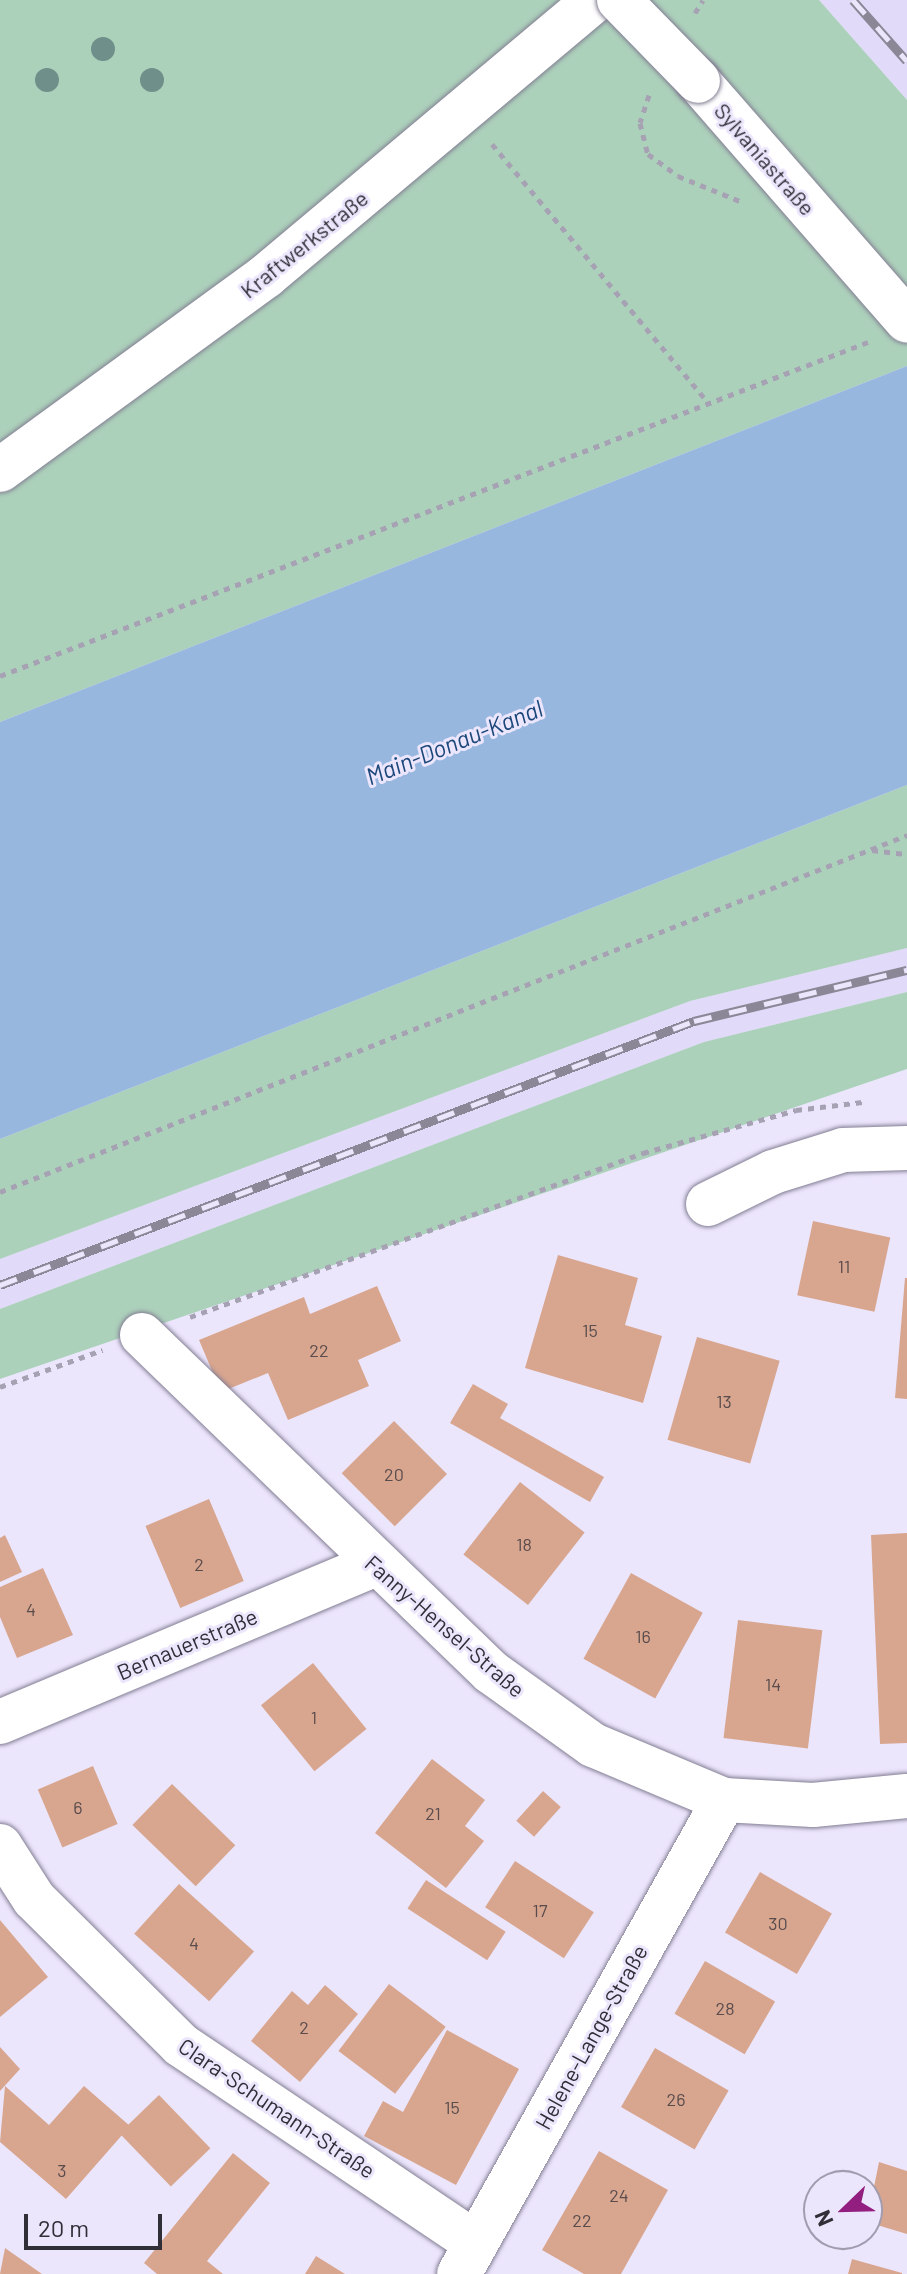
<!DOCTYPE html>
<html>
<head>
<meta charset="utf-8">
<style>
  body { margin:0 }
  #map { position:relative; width:907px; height:2274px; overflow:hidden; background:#ece6fd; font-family:Barlow,sans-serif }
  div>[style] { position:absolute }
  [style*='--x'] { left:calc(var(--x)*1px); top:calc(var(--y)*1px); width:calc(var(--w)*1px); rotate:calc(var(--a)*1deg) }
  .built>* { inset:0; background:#e1daf8 }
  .green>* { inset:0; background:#acd1bb }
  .water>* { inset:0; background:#97b7df }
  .building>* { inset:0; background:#d8a68f; transform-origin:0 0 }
  .path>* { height:5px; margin-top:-2.5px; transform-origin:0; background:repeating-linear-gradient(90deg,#a6a2b3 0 6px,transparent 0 12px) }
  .roads { filter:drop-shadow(0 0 2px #837e93) drop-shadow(0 0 2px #837e93) }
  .street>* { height:44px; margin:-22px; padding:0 22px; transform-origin:22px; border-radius:22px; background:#fff }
  .secondary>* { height:44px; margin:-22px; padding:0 22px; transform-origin:22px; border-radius:22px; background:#fff }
  .rail>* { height:9px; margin-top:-4.5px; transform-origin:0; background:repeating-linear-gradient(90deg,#ece6fd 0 18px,#8b8797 0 36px); box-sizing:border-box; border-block:2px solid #8b8797 }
  .bridges { filter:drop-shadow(0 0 2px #837e93) drop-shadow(0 0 2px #837e93) }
  .secondary-bridge>* { height:44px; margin:-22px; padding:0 22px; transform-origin:22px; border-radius:22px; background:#fff }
  .trees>* { width:24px; height:24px; margin:-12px; border-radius:50%; background:#6e8f8a }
  span { translate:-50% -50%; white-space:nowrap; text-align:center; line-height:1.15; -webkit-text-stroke:6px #ece6fd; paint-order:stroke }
  .number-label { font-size:18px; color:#5a4c4d }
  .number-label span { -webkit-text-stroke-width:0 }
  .street-label { font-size:22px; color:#302e37 }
  .water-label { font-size:24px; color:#1c4779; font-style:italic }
  .north { position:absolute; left:803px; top:2170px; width:80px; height:80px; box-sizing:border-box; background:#ece6fd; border:2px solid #a19cae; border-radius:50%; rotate:247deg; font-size:22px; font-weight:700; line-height:32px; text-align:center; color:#302e37 }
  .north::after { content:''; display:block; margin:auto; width:28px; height:36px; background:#921f7f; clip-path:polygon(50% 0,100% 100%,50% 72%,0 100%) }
  .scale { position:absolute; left:24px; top:2214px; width:138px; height:36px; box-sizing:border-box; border:4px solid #302e37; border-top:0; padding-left:10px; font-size:24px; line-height:28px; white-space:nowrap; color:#302e37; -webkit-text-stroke:6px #ece6fd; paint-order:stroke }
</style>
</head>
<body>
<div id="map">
  <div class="built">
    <i style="clip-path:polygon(819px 0,907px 0,907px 100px)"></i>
    <i style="clip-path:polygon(907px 948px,907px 992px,704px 1042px,0 1309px,0 1259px,690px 1001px)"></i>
  </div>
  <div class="green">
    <i style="clip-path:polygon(0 0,819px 0,907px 100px,907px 366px,0 722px)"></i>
    <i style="clip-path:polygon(907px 785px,907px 948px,690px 1001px,0 1259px,0 1139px)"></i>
    <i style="clip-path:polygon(907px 992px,907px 1069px,0 1379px,0 1309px,704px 1042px)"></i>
  </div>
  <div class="water">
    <i style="clip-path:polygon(907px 366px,907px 785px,0 1139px,0 722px)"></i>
  </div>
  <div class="building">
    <i style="left:813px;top:1221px;width:79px;height:76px;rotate:12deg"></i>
    <i style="clip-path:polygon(558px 1255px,638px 1278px,625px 1325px,662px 1336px,643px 1403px,525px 1368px)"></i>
    <i style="clip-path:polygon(905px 1278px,907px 1278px,907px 1399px,895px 1398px)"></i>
    <i style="clip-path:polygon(377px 1286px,401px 1341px,358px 1360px,369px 1386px,288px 1420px,268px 1373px,221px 1392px,199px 1340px,304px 1297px,310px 1314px)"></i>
    <i style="left:697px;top:1337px;width:86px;height:107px;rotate:16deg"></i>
    <i style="clip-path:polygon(473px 1384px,508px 1404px,500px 1418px,604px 1477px,590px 1502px,450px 1423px)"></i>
    <i style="left:394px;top:1421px;width:75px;height:74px;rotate:45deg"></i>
    <i style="left:520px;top:1482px;width:82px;height:92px;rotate:38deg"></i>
    <i style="left:209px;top:1499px;width:89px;height:69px;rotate:67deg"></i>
    <i style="clip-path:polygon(907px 1533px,907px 1743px,880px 1744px,871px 1535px)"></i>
    <i style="clip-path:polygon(5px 1535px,22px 1572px,0 1582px,0 1538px)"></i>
    <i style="clip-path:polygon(43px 1568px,73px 1635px,17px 1658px,0 1617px,0 1587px)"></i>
    <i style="left:631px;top:1573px;width:82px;height:98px;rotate:29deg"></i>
    <i style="left:738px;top:1620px;width:85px;height:119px;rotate:7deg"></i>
    <i style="left:313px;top:1663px;width:85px;height:67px;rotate:51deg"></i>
    <i style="clip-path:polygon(432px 1759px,485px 1800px,465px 1826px,484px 1841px,446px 1888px,375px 1833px)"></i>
    <i style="left:93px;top:1766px;width:63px;height:60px;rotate:67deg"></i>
    <i style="left:172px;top:1784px;width:88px;height:57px;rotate:44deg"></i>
    <i style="left:543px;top:1791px;width:24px;height:40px;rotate:42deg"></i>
    <i style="left:515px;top:1861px;width:94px;height:55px;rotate:33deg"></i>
    <i style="left:760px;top:1872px;width:83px;height:70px;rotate:30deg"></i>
    <i style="left:426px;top:1880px;width:95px;height:34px;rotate:33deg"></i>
    <i style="left:179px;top:1884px;width:101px;height:67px;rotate:42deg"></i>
    <i style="clip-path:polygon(0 1920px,48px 1977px,0 2017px)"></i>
    <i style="left:705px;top:1961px;width:81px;height:61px;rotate:30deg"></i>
    <i style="left:389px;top:1984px;width:71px;height:84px;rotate:37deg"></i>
    <i style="clip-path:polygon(325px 1985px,358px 2014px,300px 2082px,251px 2041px,292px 1991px,308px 2005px)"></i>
    <i style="clip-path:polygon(447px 2030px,519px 2069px,456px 2185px,364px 2136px,383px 2101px,403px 2112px)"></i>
    <i style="clip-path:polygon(0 2047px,20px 2069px,0 2091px)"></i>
    <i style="left:655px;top:2048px;width:85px;height:68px;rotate:30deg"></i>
    <i style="clip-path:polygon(5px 2086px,49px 2125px,84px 2086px,130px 2126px,66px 2199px,0 2142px)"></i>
    <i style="left:159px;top:2095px;width:74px;height:55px;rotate:46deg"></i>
    <i style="clip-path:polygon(599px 2151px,668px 2190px,621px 2274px,584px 2274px,542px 2250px)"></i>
    <i style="clip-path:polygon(233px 2153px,270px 2183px,207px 2261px,223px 2274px,157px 2274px,144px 2263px)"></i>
    <i style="clip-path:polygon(879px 2162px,907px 2171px,907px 2234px,867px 2222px)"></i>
    <i style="clip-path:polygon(5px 2248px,42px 2274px,0 2274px)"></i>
    <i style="clip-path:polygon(316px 2256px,345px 2274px,305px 2274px)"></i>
    <i style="clip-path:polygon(852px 2259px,902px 2273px,902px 2274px,848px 2274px)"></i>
  </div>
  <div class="path">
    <i style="--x:695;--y:13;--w:15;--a:-58"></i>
    <i style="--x:649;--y:95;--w:29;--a:108"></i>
    <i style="--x:640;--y:123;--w:32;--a:76"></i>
    <i style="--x:648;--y:154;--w:37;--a:36"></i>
    <i style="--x:678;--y:176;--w:67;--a:22"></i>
    <i style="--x:492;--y:144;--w:334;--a:50.1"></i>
    <i style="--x:0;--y:676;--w:930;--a:-21.05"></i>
    <i style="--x:872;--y:850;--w:35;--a:7"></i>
    <i style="--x:0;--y:1192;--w:975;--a:-21.48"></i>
    <i style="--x:190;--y:1317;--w:482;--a:-19.9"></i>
    <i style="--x:643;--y:1153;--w:159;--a:-15.7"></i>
    <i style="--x:796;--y:1110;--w:67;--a:-6.8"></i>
    <i style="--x:0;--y:1387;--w:109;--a:-19.9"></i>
  </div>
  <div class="roads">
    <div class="street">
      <i style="--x:0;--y:470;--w:329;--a:-36.1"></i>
      <i style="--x:266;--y:276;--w:429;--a:-40"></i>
      <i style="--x:708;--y:1204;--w:72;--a:-26.2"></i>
      <i style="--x:773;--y:1172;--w:73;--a:-17.4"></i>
      <i style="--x:843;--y:1150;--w:64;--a:-1.8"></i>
      <i style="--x:142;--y:1335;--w:485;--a:44"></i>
      <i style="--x:491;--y:1672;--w:125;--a:35.6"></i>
      <i style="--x:593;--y:1745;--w:142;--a:22.8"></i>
      <i style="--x:724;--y:1800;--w:89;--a:3.2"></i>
      <i style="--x:813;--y:1805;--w:94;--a:-5.5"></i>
      <i style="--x:0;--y:1722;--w:406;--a:-22.8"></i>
      <i style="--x:0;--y:1846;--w:63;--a:57.3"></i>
      <i style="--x:34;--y:1899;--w:207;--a:44.8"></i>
      <i style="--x:181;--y:2045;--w:355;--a:33.9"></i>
      <i style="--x:459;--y:2274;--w:543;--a:-60.79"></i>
    </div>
    <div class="secondary">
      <i style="--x:698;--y:81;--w:318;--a:48.9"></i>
    </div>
  </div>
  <div class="rail">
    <i style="--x:853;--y:0;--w:81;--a:48.5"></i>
    <i style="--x:0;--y:1285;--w:743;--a:-20.83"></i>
    <i style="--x:694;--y:1021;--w:219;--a:-13.5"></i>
  </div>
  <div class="bridges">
    <div class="secondary-bridge">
      <i style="--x:619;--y:0;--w:113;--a:45.7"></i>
    </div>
  </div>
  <div class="trees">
    <i style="left:103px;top:49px"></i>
    <i style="left:47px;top:80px"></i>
    <i style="left:152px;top:80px"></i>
  </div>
  <div class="number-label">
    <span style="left:844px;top:1266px">11</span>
    <span style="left:590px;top:1330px">15</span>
    <span style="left:319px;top:1350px">22</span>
    <span style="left:724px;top:1401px">13</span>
    <span style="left:394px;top:1474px">20</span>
    <span style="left:524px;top:1544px">18</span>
    <span style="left:199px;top:1564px">2</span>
    <span style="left:31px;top:1609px">4</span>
    <span style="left:643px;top:1636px">16</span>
    <span style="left:773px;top:1684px">14</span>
    <span style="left:314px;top:1717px">1</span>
    <span style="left:78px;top:1807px">6</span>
    <span style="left:433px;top:1813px">21</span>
    <span style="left:540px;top:1910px">17</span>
    <span style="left:778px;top:1923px">30</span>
    <span style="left:194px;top:1943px">4</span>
    <span style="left:725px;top:2008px">28</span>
    <span style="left:304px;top:2027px">2</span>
    <span style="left:676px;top:2099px">26</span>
    <span style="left:452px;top:2107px">15</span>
    <span style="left:62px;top:2170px">3</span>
    <span style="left:619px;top:2195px">24</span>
    <span style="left:582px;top:2220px">22</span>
  </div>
  <div class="street-label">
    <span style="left:765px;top:159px;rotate:49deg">Sylvaniastraße</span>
    <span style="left:304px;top:244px;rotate:-39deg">Kraftwerkstraße</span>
    <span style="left:445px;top:1626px;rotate:41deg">Fanny-Hensel-Straße</span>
    <span style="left:187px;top:1644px;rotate:-23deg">Bernauerstraße</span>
    <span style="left:591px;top:2037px;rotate:-61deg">Helene-Lange-Straße</span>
    <span style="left:277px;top:2108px;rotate:34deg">Clara-Schumann-Straße</span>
  </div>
  <div class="water-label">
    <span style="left:454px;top:742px;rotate:-22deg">Main-Donau-Kanal</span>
  </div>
  <div class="north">N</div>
  <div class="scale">20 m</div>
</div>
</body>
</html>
